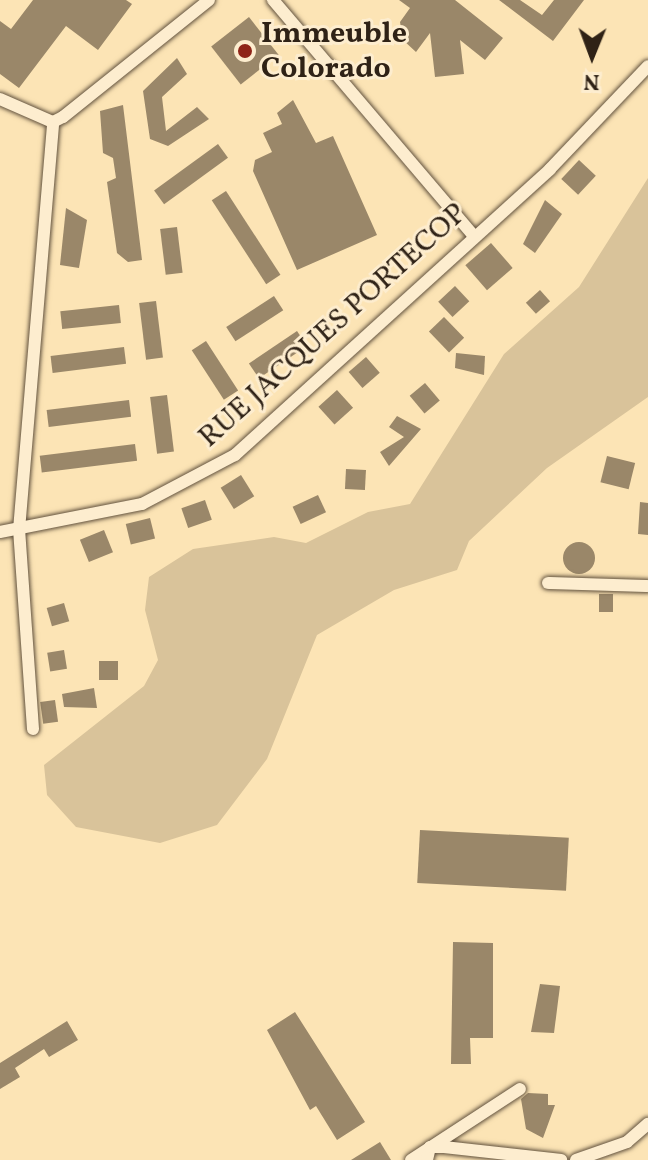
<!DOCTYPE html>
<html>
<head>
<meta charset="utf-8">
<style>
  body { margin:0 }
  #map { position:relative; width:648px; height:1160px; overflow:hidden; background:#fce4b5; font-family:Vollkorn,serif }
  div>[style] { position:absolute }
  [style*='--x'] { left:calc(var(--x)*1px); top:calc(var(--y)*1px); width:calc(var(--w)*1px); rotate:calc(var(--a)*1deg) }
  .green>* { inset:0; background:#d9c39a }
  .building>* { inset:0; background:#9a8769; transform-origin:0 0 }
  .round { border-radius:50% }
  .roads { filter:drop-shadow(0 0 2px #62523e) drop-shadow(0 0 2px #62523e) }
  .street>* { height:12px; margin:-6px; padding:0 6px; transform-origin:6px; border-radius:6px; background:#fdedcf }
  .dots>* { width:22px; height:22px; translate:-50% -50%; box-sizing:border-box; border:4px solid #fdedcf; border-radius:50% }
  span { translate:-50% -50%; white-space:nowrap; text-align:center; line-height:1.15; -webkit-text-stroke:6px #fdedcf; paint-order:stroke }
  .poi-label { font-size:30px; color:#2f2216; font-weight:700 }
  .left { translate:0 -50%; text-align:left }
  .street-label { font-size:30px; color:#2f2216 }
  .north { position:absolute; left:552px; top:16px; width:80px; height:80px; -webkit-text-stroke:6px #fdedcf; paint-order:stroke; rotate:181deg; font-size:22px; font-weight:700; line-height:32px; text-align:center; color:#2f2216 }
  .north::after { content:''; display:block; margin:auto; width:28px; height:36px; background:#2f2216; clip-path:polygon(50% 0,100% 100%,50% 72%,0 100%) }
</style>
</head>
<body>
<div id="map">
  <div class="green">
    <i style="clip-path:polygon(648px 178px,648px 397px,547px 468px,469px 541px,457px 570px,394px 590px,317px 635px,267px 759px,217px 825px,160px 843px,76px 827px,47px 795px,44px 765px,144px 686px,158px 660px,145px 610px,149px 577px,193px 549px,274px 537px,306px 543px,368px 512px,410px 504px,504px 354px,579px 287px)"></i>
  </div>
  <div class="building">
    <i style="clip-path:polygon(33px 0,126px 0,132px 4px,98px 50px,66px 26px,19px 88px,0 74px,0 21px,11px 29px)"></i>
    <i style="clip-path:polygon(399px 0,455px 0,503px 38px,485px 60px,460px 40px,464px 74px,435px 77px,430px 33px,416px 52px,403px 40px,400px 22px,410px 8px)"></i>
    <i style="clip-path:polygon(499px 0,520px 0,542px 15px,554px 0,584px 0,553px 41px)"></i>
    <i style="left:249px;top:17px;width:48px;height:48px;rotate:52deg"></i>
    <i style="clip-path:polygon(177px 58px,187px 74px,162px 97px,166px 131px,197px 107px,209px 119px,168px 146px,150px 139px,143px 91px)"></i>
    <i style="clip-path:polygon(293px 100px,316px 143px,333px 136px,377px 235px,297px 270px,253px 171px,255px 160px,272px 152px,263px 133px,282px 124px,277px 113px)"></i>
    <i style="clip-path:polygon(123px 105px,142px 260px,128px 262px,117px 253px,107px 182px,116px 178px,113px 158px,103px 153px,100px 111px)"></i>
    <i style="left:218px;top:144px;width:17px;height:79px;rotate:54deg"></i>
    <i style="left:579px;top:160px;width:23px;height:26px;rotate:43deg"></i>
    <i style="left:226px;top:191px;width:100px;height:17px;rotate:57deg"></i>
    <i style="clip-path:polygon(545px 200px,562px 214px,535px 253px,523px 244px)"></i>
    <i style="clip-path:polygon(66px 208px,87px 220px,79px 268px,60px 265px)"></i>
    <i style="left:177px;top:227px;width:46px;height:17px;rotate:83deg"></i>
    <i style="left:491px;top:243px;width:33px;height:34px;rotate:49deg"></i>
    <i style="left:455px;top:286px;width:21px;height:23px;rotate:47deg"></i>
    <i style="left:540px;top:290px;width:15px;height:19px;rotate:48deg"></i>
    <i style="left:274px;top:296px;width:17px;height:57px;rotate:57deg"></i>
    <i style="left:156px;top:301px;width:57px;height:17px;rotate:83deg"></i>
    <i style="left:119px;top:305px;width:18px;height:59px;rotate:84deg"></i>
    <i style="left:444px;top:317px;width:29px;height:21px;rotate:46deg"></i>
    <i style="left:297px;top:331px;width:18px;height:58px;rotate:56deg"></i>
    <i style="left:206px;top:341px;width:59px;height:17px;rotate:57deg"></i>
    <i style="left:124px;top:347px;width:17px;height:74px;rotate:83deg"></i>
    <i style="clip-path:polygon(456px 353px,485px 356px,484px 375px,455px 368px)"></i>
    <i style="left:366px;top:357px;width:21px;height:23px;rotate:49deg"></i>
    <i style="left:425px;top:383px;width:23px;height:20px;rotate:50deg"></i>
    <i style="left:337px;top:390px;width:24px;height:25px;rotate:48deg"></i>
    <i style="left:167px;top:395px;width:57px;height:17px;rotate:83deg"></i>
    <i style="left:129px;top:400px;width:17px;height:83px;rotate:83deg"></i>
    <i style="clip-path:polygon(397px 416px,421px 429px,389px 466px,380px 452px,404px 437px,389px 427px)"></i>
    <i style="left:135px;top:444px;width:17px;height:96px;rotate:83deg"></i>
    <i style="left:607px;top:456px;width:29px;height:27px;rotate:14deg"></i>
    <i style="left:346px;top:469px;width:20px;height:20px;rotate:3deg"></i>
    <i style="left:241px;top:475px;width:25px;height:24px;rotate:58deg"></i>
    <i style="left:318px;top:495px;width:19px;height:28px;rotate:65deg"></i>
    <i style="left:205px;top:500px;width:21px;height:25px;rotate:71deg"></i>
    <i style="clip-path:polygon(640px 502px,648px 503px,648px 535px,638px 534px)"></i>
    <i style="left:150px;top:518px;width:21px;height:25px;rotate:76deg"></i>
    <i style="left:104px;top:530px;width:24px;height:26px;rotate:68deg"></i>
    <i class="round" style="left:563px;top:542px;width:32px;height:32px"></i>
    <i style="left:599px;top:594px;width:14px;height:18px"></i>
    <i style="left:64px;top:603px;width:19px;height:18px;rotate:74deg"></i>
    <i style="left:64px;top:650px;width:19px;height:17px;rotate:81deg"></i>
    <i style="left:99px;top:661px;width:19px;height:19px"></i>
    <i style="clip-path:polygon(94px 688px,97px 708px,64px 707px,62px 694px)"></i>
    <i style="left:55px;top:700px;width:22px;height:15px;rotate:82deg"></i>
    <i style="left:420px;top:830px;width:149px;height:53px;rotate:3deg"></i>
    <i style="clip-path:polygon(453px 942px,493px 943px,493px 1038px,470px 1038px,471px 1064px,451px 1064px)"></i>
    <i style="clip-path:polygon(540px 984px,560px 986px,554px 1033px,531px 1032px)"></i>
    <i style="clip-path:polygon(295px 1012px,365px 1122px,337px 1140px,316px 1106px,310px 1110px,267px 1030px)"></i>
    <i style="clip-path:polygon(67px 1021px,78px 1040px,49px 1057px,44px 1049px,15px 1068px,20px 1077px,0 1089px,0 1063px)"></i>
    <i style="clip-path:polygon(528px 1093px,548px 1094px,548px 1105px,555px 1105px,543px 1138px,526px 1129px,521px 1099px)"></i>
    <i style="clip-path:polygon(380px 1142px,391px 1160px,351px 1160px)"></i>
  </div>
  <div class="roads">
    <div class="street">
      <i style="--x:273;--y:0;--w:309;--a:49.6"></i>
      <i style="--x:0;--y:99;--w:58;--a:23.5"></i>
      <i style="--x:53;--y:122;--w:11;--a:-27"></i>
      <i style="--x:63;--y:117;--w:187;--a:-38.7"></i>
      <i style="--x:0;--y:532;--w:145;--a:-11.2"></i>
      <i style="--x:142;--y:504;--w:105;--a:-27.8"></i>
      <i style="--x:235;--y:455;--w:425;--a:-42.2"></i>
      <i style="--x:550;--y:169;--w:142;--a:-46.4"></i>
      <i style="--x:548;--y:583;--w:100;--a:1.7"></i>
      <i style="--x:33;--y:729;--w:199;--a:-94"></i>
      <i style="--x:19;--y:530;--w:409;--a:-85.2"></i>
      <i style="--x:411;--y:1160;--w:130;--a:-33.1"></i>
      <i style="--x:427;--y:1160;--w:13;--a:-77"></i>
      <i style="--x:430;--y:1147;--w:14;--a:0"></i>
      <i style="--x:444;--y:1147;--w:118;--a:6.3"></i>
      <i style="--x:576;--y:1160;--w:54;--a:-19.4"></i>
      <i style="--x:627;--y:1142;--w:28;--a:-41"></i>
    </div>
  </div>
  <div class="dots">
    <i style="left:245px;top:51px;background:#8f2418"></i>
  </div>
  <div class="poi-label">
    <span class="left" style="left:261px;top:51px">Immeuble<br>Colorado</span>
  </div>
  <div class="street-label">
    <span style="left:333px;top:326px;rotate:-42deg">RUE JACQUES PORTECOP</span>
  </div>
  <div class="north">N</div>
</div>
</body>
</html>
